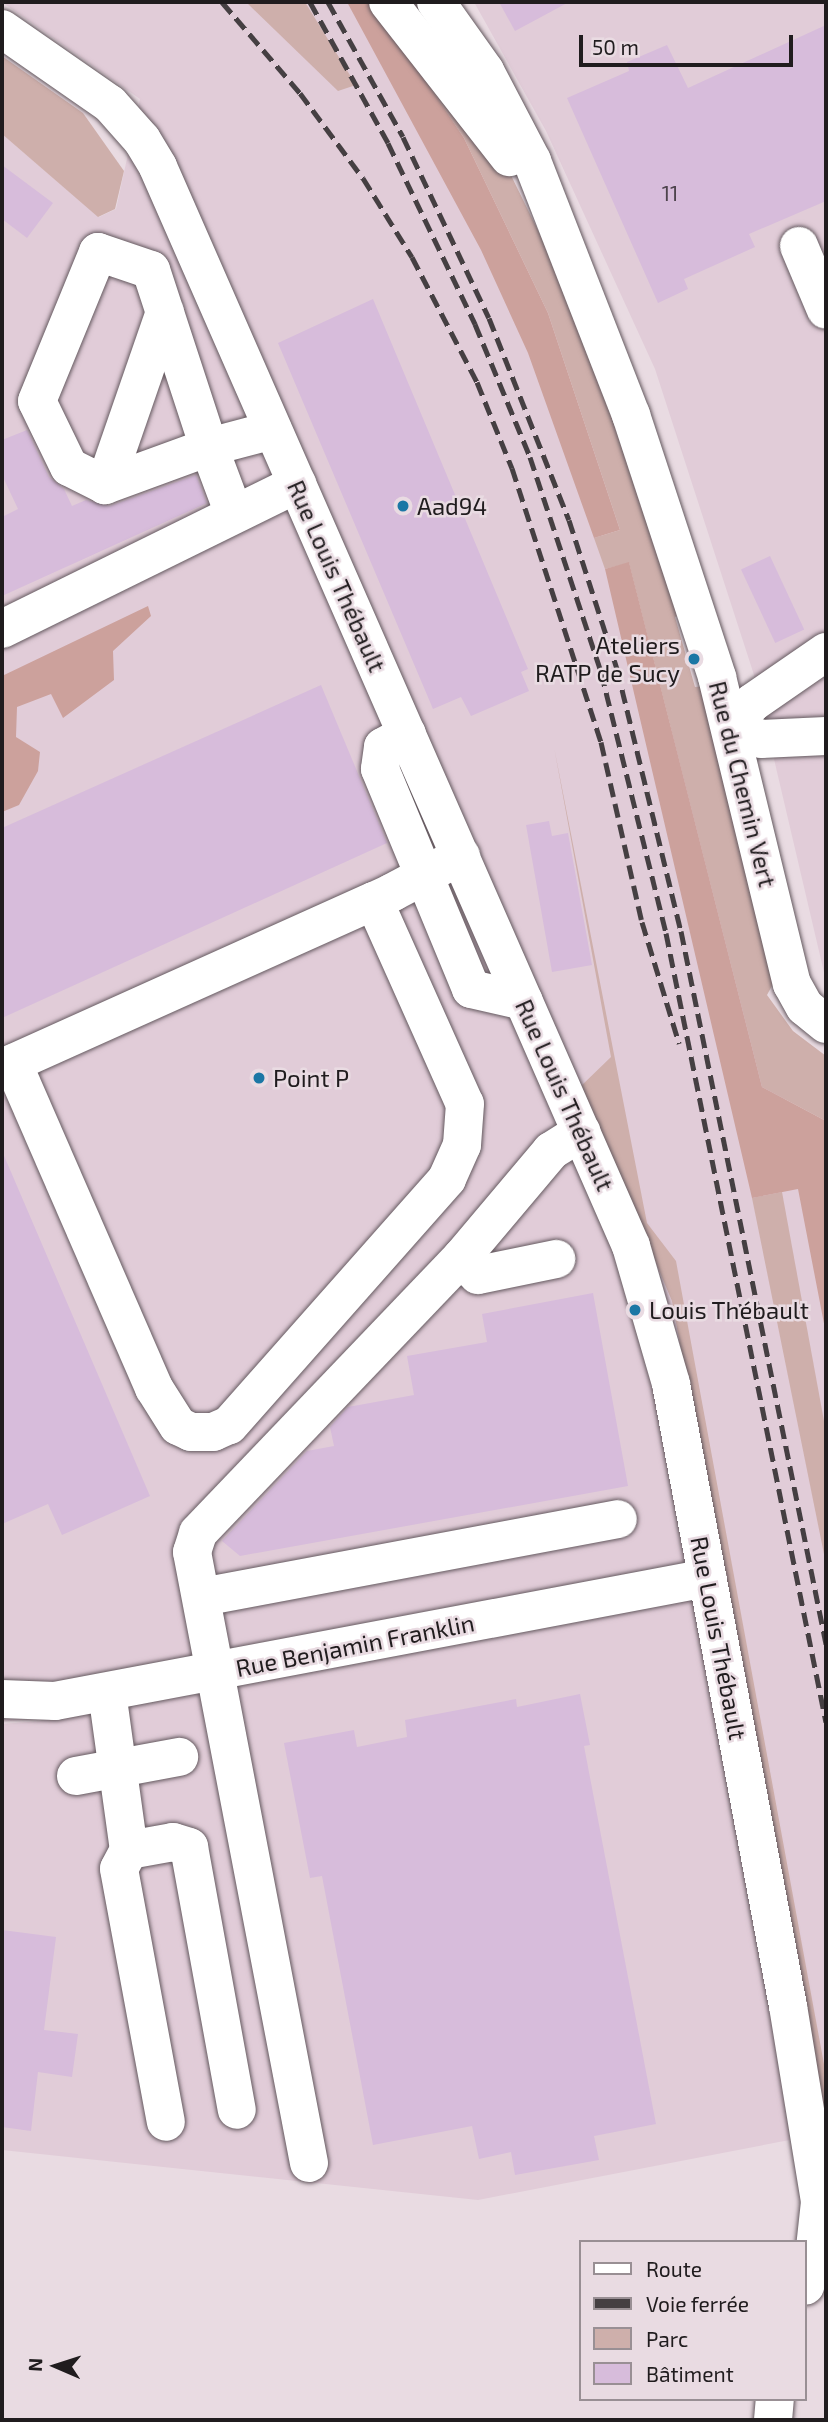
<!DOCTYPE html>
<html>
<head>
<meta charset="utf-8">
<style>
  body { margin:0 }
  #map { position:relative; width:828px; height:2422px; overflow:hidden; background:#e9dbe2; font-family:"Exo 2",sans-serif }
  div>[style] { position:absolute }
  [style*='--x'] { left:calc(var(--x)*1px); top:calc(var(--y)*1px); width:calc(var(--w)*1px); rotate:calc(var(--a)*1deg) }
  .built>* { inset:0; background:#e1ccd8 }
  .green>* { inset:0; background:#ceafab }
  .forest>* { inset:0; background:#cca19c }
  .building>* { inset:0; background:#d7bcdb; transform-origin:0 0 }
  .roads { filter:drop-shadow(0 0 2px #64595f) drop-shadow(0 0 2px #64595f) }
  .minor>* { height:38px; margin:-19px; padding:0 19px; transform-origin:19px; border-radius:19px; background:#fff }
  .rail>* { height:5px; margin-top:-2.5px; transform-origin:0; background:repeating-linear-gradient(90deg,#453f42 0 14px,transparent 0 21px) }
  .dots>* { width:19px; height:19px; translate:-50% -50%; box-sizing:border-box; border:4px solid #e9dbe2; border-radius:50% }
  span { translate:-50% -50%; white-space:nowrap; text-align:center; line-height:1.15; -webkit-text-stroke:5px #e9dbe2; paint-order:stroke }
  .number-label { font-size:21px; color:#4e444d }
  .number-label span { -webkit-text-stroke-width:0 }
  .poi-label { font-size:24px; color:#201c1e }
  .left { translate:0 -50%; text-align:left }
  .right { translate:-100% -50%; text-align:right }
  .street-label { font-size:24px; color:#201c1e }
  .frame { position:absolute; inset:0; border:4px solid #201c1e; pointer-events:none }
  .legend { position:absolute; left:579px; top:2240px; width:228px; height:161px; box-sizing:border-box; background:#e9dbe2; border:2px solid #998f94; margin:0; padding:9px 12px; list-style:none; font-size:21px; color:#201c1e }
  .legend li { display:flex; align-items:center; gap:14px; height:35px }
  .legend b { width:35px; border:2px solid #998f94 }
  .north { position:absolute; left:21px; top:2331px; width:70px; height:70px; -webkit-text-stroke:5px #e9dbe2; paint-order:stroke; rotate:273deg; font-size:19px; font-weight:700; line-height:28px; text-align:center; color:#201c1e }
  .north::after { content:''; display:block; margin:auto; width:24px; height:32px; background:#201c1e; clip-path:polygon(50% 0,100% 100%,50% 72%,0 100%) }
  .scale { position:absolute; left:579px; top:35px; width:214px; height:32px; box-sizing:border-box; border:4px solid #201c1e; border-top:0; padding-left:9px; font-size:21px; line-height:24px; white-space:nowrap; color:#201c1e; -webkit-text-stroke:5px #e9dbe2; paint-order:stroke }
</style>
</head>
<body>
<div id="map">
  <div class="built">
    <i style="clip-path:polygon(2px 2px,363px 2px,465px 156px,764px 987px,826px 1317px,826px 2133px,478px 2200px,2px 2150px,2px 1724px,41px 1721px,35px 1690px,38px 1718px,2px 1722px,2px 134px,99px 217px,116px 209px,140px 99px)"></i>
    <i style="clip-path:polygon(474px 2px,826px 2px,826px 981px,755px 678px,655px 369px,546px 131px)"></i>
  </div>
  <div class="green">
    <i style="clip-path:polygon(246px 2px,305px 2px,356px 85px,338px 91px)"></i>
    <i style="clip-path:polygon(371px 2px,502px 157px,584px 324px,683px 613px,675px 617px,695px 687px,705px 686px,774px 982px,767px 995px,793px 1031px,826px 1056px,826px 1121px,762px 1087px,629px 563px,605px 569px,594px 538px,620px 530px,548px 313px,464px 138px)"></i>
    <i style="clip-path:polygon(2px 56px,83px 113px,124px 171px,115px 209px,98px 217px,2px 134px)"></i>
    <i style="clip-path:polygon(554px 747px,647px 1223px,676px 1261px,826px 2075px,826px 2132px,672px 1301px,581px 1086px,611px 1057px)"></i>
    <i style="clip-path:polygon(782px 1192px,826px 1432px,826px 1564px,752px 1198px)"></i>
  </div>
  <div class="forest">
    <i style="clip-path:polygon(347px 2px,371px 2px,376px 7px,464px 138px,548px 313px,620px 530px,594px 538px,528px 353px,481px 250px)"></i>
    <i style="clip-path:polygon(629px 562px,762px 1087px,826px 1121px,826px 1334px,798px 1189px,752px 1198px,605px 569px)"></i>
    <i style="clip-path:polygon(148px 606px,151px 616px,113px 651px,114px 680px,63px 718px,51px 694px,17px 707px,16px 737px,40px 752px,38px 771px,19px 805px,2px 812px,2px 676px)"></i>
  </div>
  <div class="building">
    <i style="clip-path:polygon(499px 2px,569px 2px,515px 31px)"></i>
    <i style="clip-path:polygon(826px 25px,826px 201px,749px 234px,755px 247px,684px 279px,688px 289px,658px 303px,567px 98px,629px 71px,627px 62px,667px 45px,688px 88px)"></i>
    <i style="clip-path:polygon(2px 165px,53px 203px,27px 238px,2px 219px)"></i>
    <i style="clip-path:polygon(373px 299px,528px 669px,521px 672px,529px 691px,471px 716px,461px 697px,433px 709px,278px 343px)"></i>
    <i style="clip-path:polygon(27px 430px,49px 477px,64px 489px,72px 506px,86px 500px,110px 506px,196px 475px,207px 503px,2px 596px,2px 517px,18px 509px,2px 475px,2px 440px)"></i>
    <i style="left:770px;top:556px;width:81px;height:32px;rotate:65deg"></i>
    <i style="clip-path:polygon(321px 685px,387px 843px,2px 1018px,2px 828px)"></i>
    <i style="clip-path:polygon(549px 821px,552px 836px,568px 833px,592px 965px,552px 972px,526px 825px)"></i>
    <i style="clip-path:polygon(2px 1151px,150px 1496px,62px 1535px,48px 1504px,2px 1524px)"></i>
    <i style="clip-path:polygon(593px 1293px,628px 1486px,240px 1556px,222px 1541px,307px 1451px,334px 1446px,330px 1427px,348px 1407px,414px 1395px,407px 1356px,487px 1342px,482px 1314px)"></i>
    <i style="clip-path:polygon(580px 1694px,590px 1745px,584px 1746px,656px 2124px,594px 2136px,599px 2160px,515px 2175px,511px 2152px,479px 2159px,472px 2126px,373px 2145px,322px 1876px,310px 1878px,284px 1743px,354px 1730px,357px 1747px,407px 1737px,405px 1720px,516px 1699px,517px 1707px)"></i>
    <i style="clip-path:polygon(2px 1930px,56px 1937px,44px 2030px,78px 2034px,72px 2077px,38px 2072px,31px 2131px,2px 2127px)"></i>
  </div>
  <div class="roads">
    <div class="minor">
      <i style="--x:388;--y:2;--w:197;--a:52"></i>
      <i style="--x:436;--y:2;--w:85;--a:54.6"></i>
      <i style="--x:485;--y:71;--w:102;--a:62.4"></i>
      <i style="--x:532;--y:161;--w:273;--a:68.7"></i>
      <i style="--x:631;--y:415;--w:276;--a:71.8"></i>
      <i style="--x:717;--y:677;--w:316;--a:76.3"></i>
      <i style="--x:792;--y:984;--w:26;--a:61"></i>
      <i style="--x:805;--y:1007;--w:27;--a:39"></i>
      <i style="--x:2;--y:29;--w:131;--a:34.8"></i>
      <i style="--x:110;--y:104;--w:48;--a:48.4"></i>
      <i style="--x:142;--y:140;--w:31;--a:59"></i>
      <i style="--x:158;--y:167;--w:1178;--a:66.33"></i>
      <i style="--x:631;--y:1246;--w:144;--a:73.8"></i>
      <i style="--x:671;--y:1384;--w:633;--a:79.35"></i>
      <i style="--x:788;--y:2006;--w:199;--a:80.7"></i>
      <i style="--x:820;--y:2202;--w:55;--a:96.2"></i>
      <i style="--x:814;--y:2257;--w:30;--a:107"></i>
      <i style="--x:799;--y:246;--w:69;--a:67.1"></i>
      <i style="--x:105;--y:485;--w:183;--a:-70.9"></i>
      <i style="--x:234;--y:514;--w:72;--a:-110.5"></i>
      <i style="--x:209;--y:447;--w:111;--a:159.9"></i>
      <i style="--x:105;--y:485;--w:40;--a:-153.4"></i>
      <i style="--x:69;--y:467;--w:73;--a:-115.9"></i>
      <i style="--x:37;--y:401;--w:161;--a:-67.7"></i>
      <i style="--x:98;--y:252;--w:56;--a:18.8"></i>
      <i style="--x:151;--y:270;--w:186;--a:71.9"></i>
      <i style="--x:209;--y:447;--w:66;--a:-14.9"></i>
      <i style="--x:2;--y:629;--w:329;--a:-26.2"></i>
      <i style="--x:730;--y:727;--w:33;--a:-47"></i>
      <i style="--x:752;--y:703;--w:90;--a:-34.6"></i>
      <i style="--x:730;--y:727;--w:33;--a:21"></i>
      <i style="--x:761;--y:739;--w:65;--a:-2.6"></i>
      <i style="--x:407;--y:734;--w:27;--a:152"></i>
      <i style="--x:383;--y:747;--w:22;--a:98"></i>
      <i style="--x:380;--y:769;--w:238;--a:67.5"></i>
      <i style="--x:471;--y:989;--w:54;--a:12.8"></i>
      <i style="--x:374;--y:901;--w:222;--a:65.9"></i>
      <i style="--x:465;--y:1104;--w:41;--a:94.2"></i>
      <i style="--x:462;--y:1145;--w:37;--a:114"></i>
      <i style="--x:447;--y:1179;--w:329;--a:131.5"></i>
      <i style="--x:229;--y:1425;--w:17;--a:156"></i>
      <i style="--x:213;--y:1432;--w:22;--a:180"></i>
      <i style="--x:191;--y:1432;--w:14;--a:-155"></i>
      <i style="--x:178;--y:1426;--w:45;--a:-122.3"></i>
      <i style="--x:154;--y:1388;--w:354;--a:-113.5"></i>
      <i style="--x:13;--y:1063;--w:396;--a:-24.2"></i>
      <i style="--x:374;--y:901;--w:21;--a:-25"></i>
      <i style="--x:393;--y:892;--w:77;--a:-27.9"></i>
      <i style="--x:461;--y:1258;--w:24;--a:45"></i>
      <i style="--x:478;--y:1275;--w:80;--a:-11.6"></i>
      <i style="--x:202;--y:1597;--w:423;--a:-10.6"></i>
      <i style="--x:107;--y:1692;--w:160;--a:82.1"></i>
      <i style="--x:129;--y:1850;--w:21;--a:118"></i>
      <i style="--x:119;--y:1869;--w:257;--a:79.5"></i>
      <i style="--x:2;--y:1699;--w:53;--a:2.2"></i>
      <i style="--x:55;--y:1701;--w:664;--a:-10.68"></i>
      <i style="--x:76;--y:1776;--w:105;--a:-10.5"></i>
      <i style="--x:129;--y:1850;--w:45;--a:-10.3"></i>
      <i style="--x:173;--y:1842;--w:17;--a:17"></i>
      <i style="--x:189;--y:1847;--w:267;--a:79.7"></i>
      <i style="--x:309;--y:2163;--w:622;--a:-100.84"></i>
      <i style="--x:192;--y:1552;--w:20;--a:-72"></i>
      <i style="--x:198;--y:1533;--w:381;--a:-46.3"></i>
      <i style="--x:461;--y:1258;--w:140;--a:-49.9"></i>
      <i style="--x:551;--y:1151;--w:36;--a:-32"></i>
      <i style="--x:773;--y:2420;--w:21;--a:-85"></i>
    </div>
  </div>
  <div class="rail">
    <i style="--x:222;--y:2;--w:120;--a:49.4"></i>
    <i style="--x:300;--y:93;--w:106;--a:53.5"></i>
    <i style="--x:363;--y:178;--w:93;--a:58.2"></i>
    <i style="--x:412;--y:257;--w:141;--a:62.5"></i>
    <i style="--x:477;--y:382;--w:93;--a:67.9"></i>
    <i style="--x:512;--y:468;--w:288;--a:72"></i>
    <i style="--x:601;--y:742;--w:185;--a:77.2"></i>
    <i style="--x:642;--y:922;--w:127;--a:73"></i>
    <i style="--x:310;--y:2;--w:161;--a:61"></i>
    <i style="--x:388;--y:143;--w:201;--a:64.3"></i>
    <i style="--x:475;--y:324;--w:144;--a:67.5"></i>
    <i style="--x:530;--y:457;--w:226;--a:71.7"></i>
    <i style="--x:601;--y:672;--w:269;--a:76"></i>
    <i style="--x:666;--y:933;--w:805;--a:78.54"></i>
    <i style="--x:328;--y:2;--w:154;--a:60.9"></i>
    <i style="--x:403;--y:137;--w:200;--a:64.6"></i>
    <i style="--x:489;--y:318;--w:217;--a:68.4"></i>
    <i style="--x:569;--y:520;--w:157;--a:72.1"></i>
    <i style="--x:617;--y:669;--w:270;--a:76.3"></i>
    <i style="--x:681;--y:931;--w:728;--a:78.5"></i>
  </div>
  <div class="dots">
    <i style="left:403px;top:506px;background:#1b77a5"></i>
    <i style="left:694px;top:659px;background:#1b77a5"></i>
    <i style="left:259px;top:1078px;background:#1b77a5"></i>
    <i style="left:635px;top:1310px;background:#1b77a5"></i>
  </div>
  <div class="number-label">
    <span style="left:670px;top:193px">11</span>
  </div>
  <div class="poi-label">
    <span class="left" style="left:417px;top:506px">Aad94</span>
    <span class="right" style="left:680px;top:659px">Ateliers<br>RATP de Sucy</span>
    <span class="left" style="left:273px;top:1078px">Point P</span>
    <span class="left" style="left:649px;top:1310px">Louis Thébault</span>
  </div>
  <div class="street-label">
    <span style="left:337px;top:576px;rotate:66deg">Rue Louis Thébault</span>
    <span style="left:743px;top:784px;rotate:76deg">Rue du Chemin Vert</span>
    <span style="left:565px;top:1095px;rotate:66deg">Rue Louis Thébault</span>
    <span style="left:719px;top:1638px;rotate:79deg">Rue Louis Thébault</span>
    <span style="left:355px;top:1645px;rotate:-11deg">Rue Benjamin Franklin</span>
  </div>
  <div class="frame"></div>
  <ul class="legend">
  <li><b style="height:9px;background:#fff"></b>Route</li>
  <li><b style="height:9px;background:#453f42"></b>Voie ferrée</li>
  <li><b style="height:19px;background:#ceafab"></b>Parc</li>
  <li><b style="height:19px;background:#d7bcdb"></b>Bâtiment</li>
  </ul>
  <div class="north">N</div>
  <div class="scale">50 m</div>
</div>
</body>
</html>
